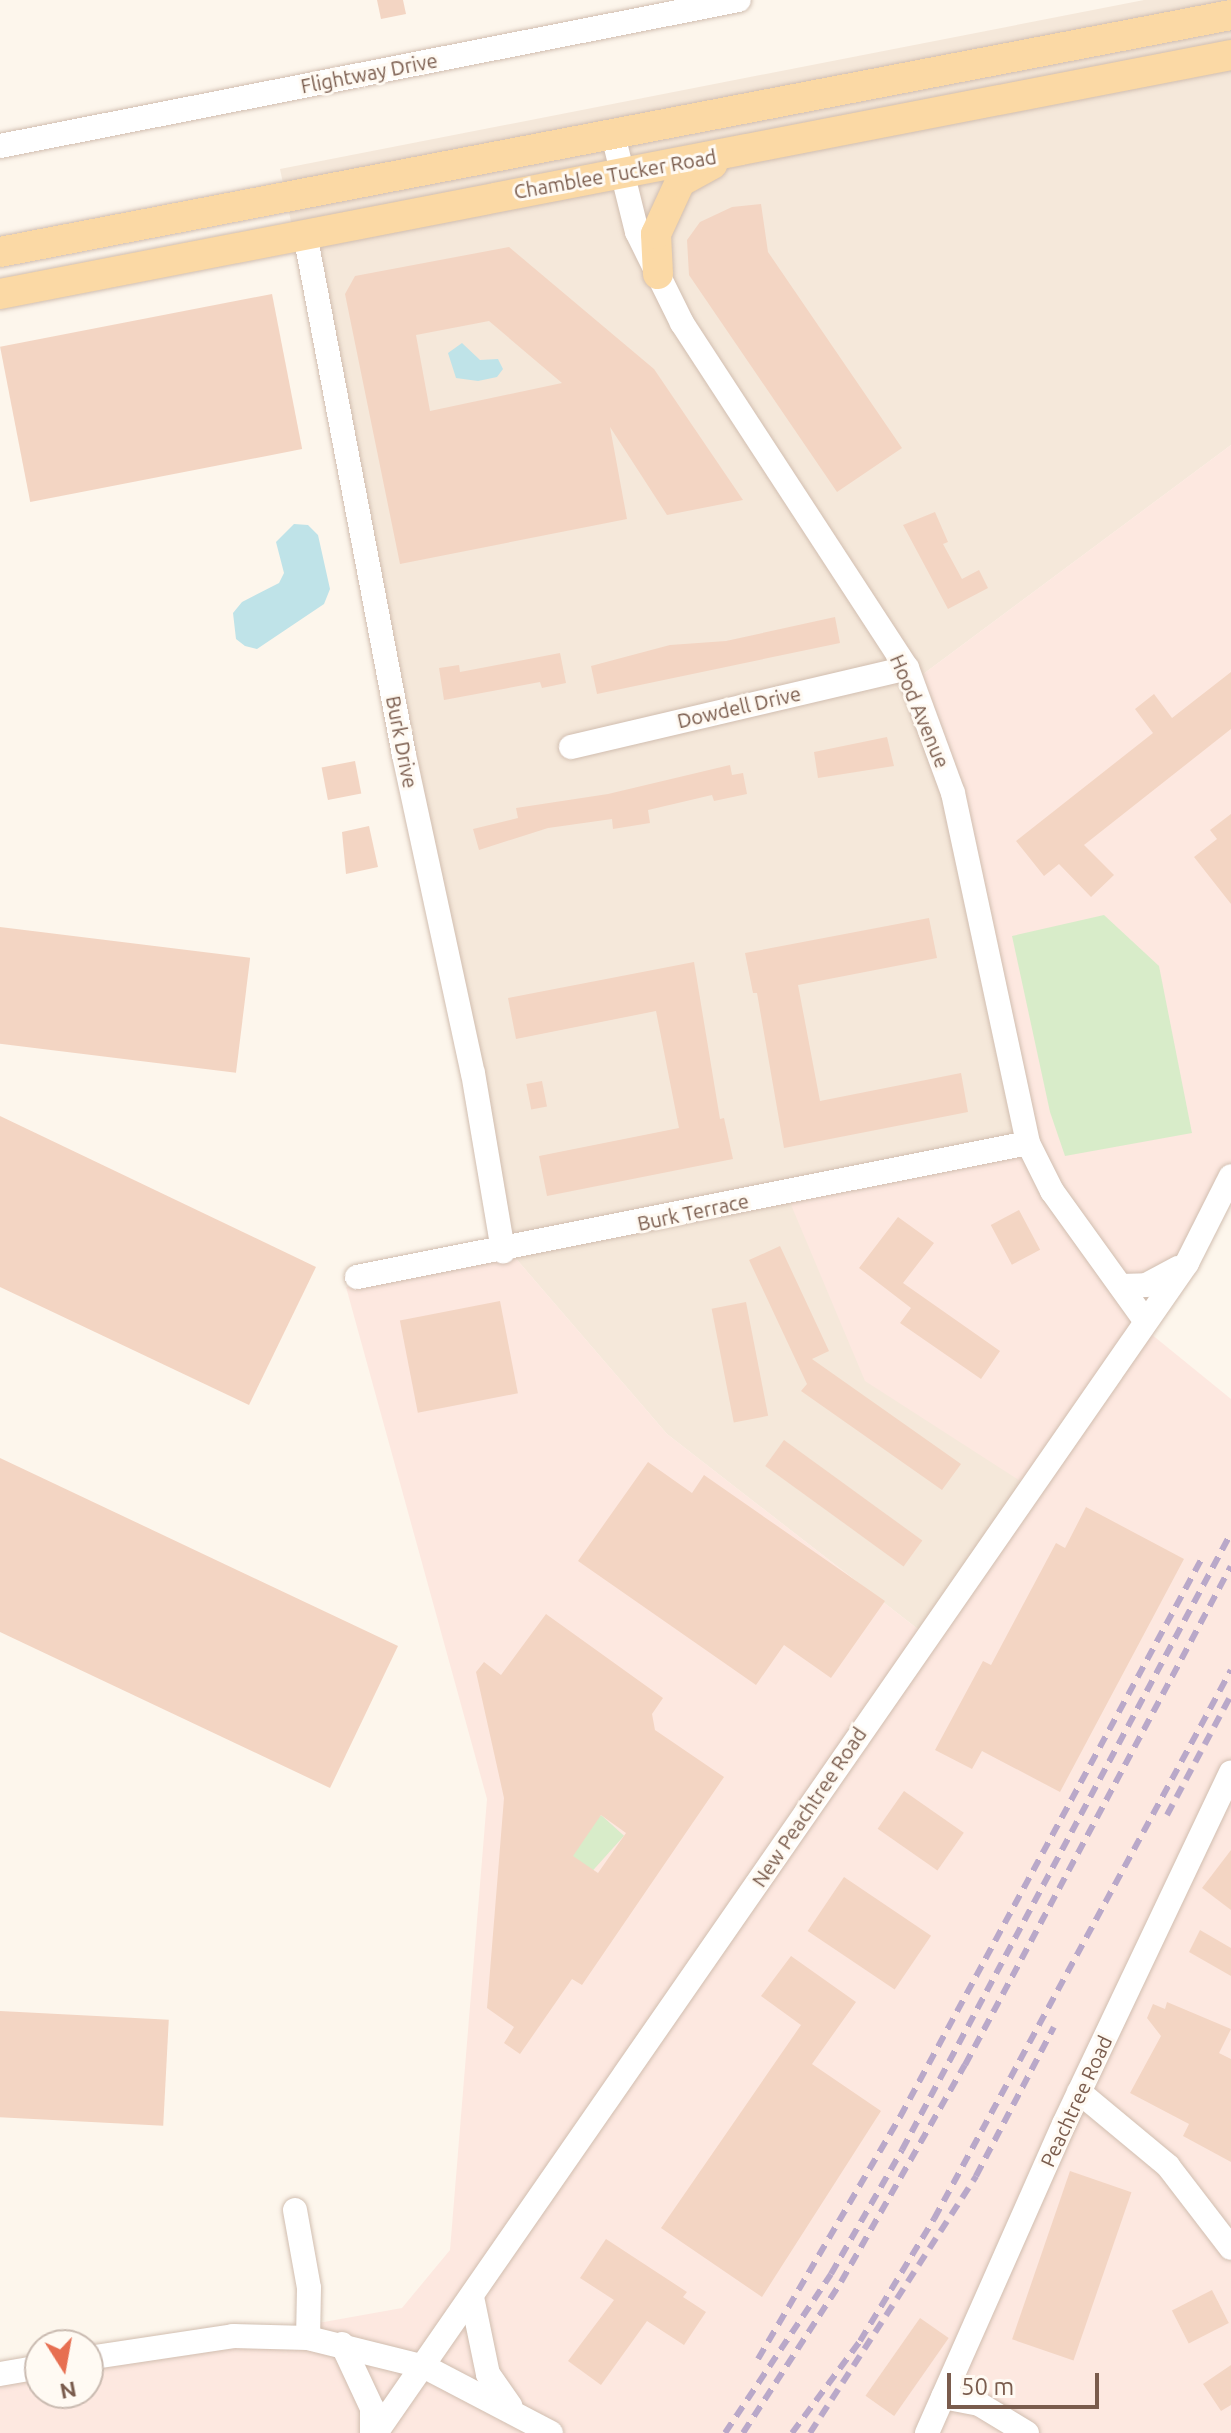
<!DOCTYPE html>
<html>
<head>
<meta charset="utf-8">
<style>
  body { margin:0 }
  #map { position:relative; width:1231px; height:2433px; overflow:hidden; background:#fdf6ec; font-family:Ubuntu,sans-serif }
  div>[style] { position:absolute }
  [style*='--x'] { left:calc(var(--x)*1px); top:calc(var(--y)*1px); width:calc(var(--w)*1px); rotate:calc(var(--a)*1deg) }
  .residential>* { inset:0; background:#f5e8da }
  .commercial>* { inset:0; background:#fde8e0 }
  .green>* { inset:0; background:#d8ecc9; transform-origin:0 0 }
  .water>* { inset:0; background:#bfe3e8 }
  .building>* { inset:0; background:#f3d5c3; transform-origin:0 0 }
  .roads { filter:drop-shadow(0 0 2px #d1beb0) drop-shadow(0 0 2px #d1beb0) }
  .minor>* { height:24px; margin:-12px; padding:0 12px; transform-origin:12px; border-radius:12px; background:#fff }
  .major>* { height:30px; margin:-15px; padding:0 15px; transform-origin:15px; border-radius:15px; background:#fbd9a5 }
  .rail>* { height:6px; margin-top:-3px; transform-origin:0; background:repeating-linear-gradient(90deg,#b9a8c9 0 12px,transparent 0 20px) }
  span { translate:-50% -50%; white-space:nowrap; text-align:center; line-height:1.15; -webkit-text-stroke:6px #fffaf3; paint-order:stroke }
  .street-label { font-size:20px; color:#7a5c4d }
  .north { position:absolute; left:24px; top:2329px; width:80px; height:80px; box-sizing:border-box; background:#fffaf3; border:2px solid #cabbb1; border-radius:50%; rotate:169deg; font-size:22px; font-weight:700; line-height:32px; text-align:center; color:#7a5c4d }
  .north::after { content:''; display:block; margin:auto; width:28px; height:36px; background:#e76f51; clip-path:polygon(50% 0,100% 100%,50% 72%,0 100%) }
  .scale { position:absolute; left:947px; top:2373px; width:152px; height:36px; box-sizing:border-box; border:4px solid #7a5c4d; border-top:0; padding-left:10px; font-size:24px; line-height:28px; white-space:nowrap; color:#7a5c4d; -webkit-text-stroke:6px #fffaf3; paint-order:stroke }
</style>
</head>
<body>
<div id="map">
  <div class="residential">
    <i style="clip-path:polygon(1144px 0,1231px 0,1231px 445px,922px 675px,1025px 1146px,1036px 1492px,932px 1640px,667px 1434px,512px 1254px,441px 943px,280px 169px)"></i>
  </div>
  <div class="commercial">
    <i style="clip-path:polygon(1231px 445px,1231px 1172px,1140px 1325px,1231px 1399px,1231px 2433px,0 2433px,0 2380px,40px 2373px,40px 2393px,88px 2393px,88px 2364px,402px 2308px,450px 2250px,487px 1799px,346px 1287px,512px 1254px,667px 1434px,932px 1640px,1036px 1491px,865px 1381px,784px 1188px,1025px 1145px,922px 675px)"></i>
  </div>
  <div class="green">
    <i style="clip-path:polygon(1104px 915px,1159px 966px,1192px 1133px,1065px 1156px,1050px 1112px,1012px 936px)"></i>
    <i style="left:601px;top:1815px;width:31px;height:50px;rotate:42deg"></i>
  </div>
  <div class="water">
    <i style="clip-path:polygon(462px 343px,480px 360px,498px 359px,503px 369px,497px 377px,478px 381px,456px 378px,448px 353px)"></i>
    <i style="clip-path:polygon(294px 524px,308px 525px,318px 535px,330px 589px,324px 604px,257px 649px,245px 646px,236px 639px,233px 613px,242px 602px,279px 583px,284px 573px,276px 542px)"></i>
  </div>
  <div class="building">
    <i style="clip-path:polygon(377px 0,403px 0,406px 14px,381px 19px)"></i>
    <i style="clip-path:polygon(761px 204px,768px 252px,902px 448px,837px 492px,689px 275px,687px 240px,700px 222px,732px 207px)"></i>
    <i style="clip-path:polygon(evenodd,509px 247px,654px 369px,743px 500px,667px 515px,610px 427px,627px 519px,400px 564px,345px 294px,355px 276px,509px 247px,489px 321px,562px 383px,430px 411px,416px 335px,489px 321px)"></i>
    <i style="left:272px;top:294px;width:158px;height:277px;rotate:79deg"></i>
    <i style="clip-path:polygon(935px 512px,948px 542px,943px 544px,962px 579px,979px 570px,988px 588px,948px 609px,903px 525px)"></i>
    <i style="clip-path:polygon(835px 617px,840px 643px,597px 694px,591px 666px,670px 645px,726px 641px)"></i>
    <i style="clip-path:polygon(560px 653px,566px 683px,542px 688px,540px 682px,444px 700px,439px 668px,459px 665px,460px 672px)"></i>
    <i style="clip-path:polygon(1231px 672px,1231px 729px,1084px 845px,1114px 875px,1091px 897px,1059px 864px,1044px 876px,1016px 841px,1153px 733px,1135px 709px,1154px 694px,1172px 718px)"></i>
    <i style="clip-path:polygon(887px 737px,894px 766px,818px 778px,814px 752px)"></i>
    <i style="left:355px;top:761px;width:33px;height:34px;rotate:79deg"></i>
    <i style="clip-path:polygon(730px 765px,732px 775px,743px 773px,747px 794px,714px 801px,712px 795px,648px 810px,650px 823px,613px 829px,612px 819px,548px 828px,479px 850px,473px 829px,518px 818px,516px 808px,608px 794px)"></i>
    <i style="clip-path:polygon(1231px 814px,1231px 904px,1194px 857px,1217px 839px,1210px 830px)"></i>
    <i style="clip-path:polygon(369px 826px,378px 867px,346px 874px,342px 832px)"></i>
    <i style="clip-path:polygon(929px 918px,937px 958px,798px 985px,820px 1101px,961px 1073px,968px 1112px,784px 1148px,757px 993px,753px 993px,745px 953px)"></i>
    <i style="left:0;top:927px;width:252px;height:116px;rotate:7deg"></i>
    <i style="clip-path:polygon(694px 962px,720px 1119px,724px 1118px,733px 1159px,547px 1196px,539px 1156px,679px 1128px,656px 1011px,516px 1039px,508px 998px)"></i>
    <i style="left:542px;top:1081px;width:26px;height:16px;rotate:79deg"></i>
    <i style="clip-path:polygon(0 1116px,316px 1267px,249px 1405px,0 1287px)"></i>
    <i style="left:1019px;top:1210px;width:45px;height:32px;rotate:62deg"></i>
    <i style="clip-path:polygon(898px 1217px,934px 1243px,903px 1283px,1000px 1351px,981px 1379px,900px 1323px,911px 1308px,859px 1268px)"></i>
    <i style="clip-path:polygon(780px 1246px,829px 1351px,812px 1359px,961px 1464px,942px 1490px,801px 1391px,807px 1384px,749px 1260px)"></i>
    <i style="left:500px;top:1301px;width:94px;height:102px;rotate:79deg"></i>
    <i style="left:746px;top:1302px;width:116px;height:35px;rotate:79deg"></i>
    <i style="left:784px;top:1440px;width:171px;height:32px;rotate:36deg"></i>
    <i style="clip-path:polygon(0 1458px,398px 1646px,330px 1788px,0 1632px)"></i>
    <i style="clip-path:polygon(648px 1462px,692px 1493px,704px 1475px,885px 1601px,831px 1678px,784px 1645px,756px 1685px,578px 1561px)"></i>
    <i style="clip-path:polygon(1086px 1507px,1184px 1559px,1060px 1792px,982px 1751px,972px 1769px,935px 1750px,983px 1661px,991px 1665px,1056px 1543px,1065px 1548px)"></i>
    <i style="clip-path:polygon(evenodd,546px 1614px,663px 1698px,652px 1714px,655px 1730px,724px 1777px,582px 1985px,572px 1979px,520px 2054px,504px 2043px,514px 2027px,487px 2008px,504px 1798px,476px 1672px,484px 1662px,501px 1675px,546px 1614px,601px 1815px,626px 1833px,598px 1873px,573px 1856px,601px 1815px)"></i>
    <i style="left:904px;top:1791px;width:73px;height:46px;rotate:35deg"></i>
    <i style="clip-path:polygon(1231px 1850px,1231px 1910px,1202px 1888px)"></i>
    <i style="left:844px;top:1877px;width:105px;height:65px;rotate:34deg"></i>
    <i style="clip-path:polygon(1200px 1930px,1231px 1948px,1231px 1976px,1189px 1952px)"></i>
    <i style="clip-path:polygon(791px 1956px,856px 2002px,812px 2064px,881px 2111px,762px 2297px,661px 2228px,801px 2025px,761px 1996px)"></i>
    <i style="clip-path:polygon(1167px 2002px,1231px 2029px,1219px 2053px,1231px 2059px,1231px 2162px,1183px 2136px,1189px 2124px,1130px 2093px,1161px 2036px,1147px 2018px,1153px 2004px,1165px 2009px)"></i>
    <i style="left:0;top:2011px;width:169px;height:106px;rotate:3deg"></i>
    <i style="left:1070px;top:2171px;width:65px;height:178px;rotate:19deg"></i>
    <i style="clip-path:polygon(606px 2239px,687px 2292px,683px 2297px,706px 2312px,684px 2345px,647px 2321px,601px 2385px,568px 2361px,614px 2300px,580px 2278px)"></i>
    <i style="left:1212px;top:2290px;width:37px;height:45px;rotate:63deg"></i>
    <i style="left:920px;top:2318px;width:35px;height:95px;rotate:35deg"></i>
    <i style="clip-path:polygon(1231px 2365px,1231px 2405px,1221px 2411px,1203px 2384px)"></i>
  </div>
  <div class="roads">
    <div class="minor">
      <i style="--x:613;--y:135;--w:100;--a:76.1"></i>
      <i style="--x:637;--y:232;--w:102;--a:63.7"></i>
      <i style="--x:682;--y:323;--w:412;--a:56.9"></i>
      <i style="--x:907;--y:668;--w:133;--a:69.8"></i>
      <i style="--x:953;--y:793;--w:358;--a:77.9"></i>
      <i style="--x:1028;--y:1143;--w:54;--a:63.4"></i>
      <i style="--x:1052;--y:1191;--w:158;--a:54.3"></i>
      <i style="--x:0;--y:146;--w:753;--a:-11.18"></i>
      <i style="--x:305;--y:234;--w:530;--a:79.24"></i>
      <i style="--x:404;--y:755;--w:325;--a:77.8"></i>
      <i style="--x:473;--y:1073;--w:181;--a:80.4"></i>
      <i style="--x:571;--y:747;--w:345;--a:-13.2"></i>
      <i style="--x:357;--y:1277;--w:684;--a:-11.29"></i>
      <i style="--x:1121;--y:1286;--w:25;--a:-2"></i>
      <i style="--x:1146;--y:1285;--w:36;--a:-28"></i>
      <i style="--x:1079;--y:2092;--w:116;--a:39.7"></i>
      <i style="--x:1168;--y:2166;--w:103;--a:52.5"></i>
      <i style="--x:295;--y:2210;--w:79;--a:79.8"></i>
      <i style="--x:309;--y:2288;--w:50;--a:91.1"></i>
      <i style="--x:472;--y:2297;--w:79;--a:78.3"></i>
      <i style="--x:488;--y:2374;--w:39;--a:55"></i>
      <i style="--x:342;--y:2344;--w:71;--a:64.9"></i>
      <i style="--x:372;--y:2408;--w:25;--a:90"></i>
      <i style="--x:88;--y:2358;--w:147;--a:-8.6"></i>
      <i style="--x:233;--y:2336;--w:75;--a:1.5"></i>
      <i style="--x:308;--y:2338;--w:121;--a:13.9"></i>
      <i style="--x:425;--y:2367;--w:142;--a:27.6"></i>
      <i style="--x:0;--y:2374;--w:41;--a:-9.9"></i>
      <i style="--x:943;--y:2397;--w:37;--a:11"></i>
      <i style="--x:979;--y:2404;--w:56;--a:31.1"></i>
      <i style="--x:376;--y:2433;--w:1424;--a:-55.27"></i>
      <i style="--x:1187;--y:1263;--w:97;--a:-63.2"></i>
      <i style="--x:927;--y:2433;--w:338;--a:-66.1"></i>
      <i style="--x:1064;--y:2124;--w:389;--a:-64.6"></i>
    </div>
    <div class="major">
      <i style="--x:0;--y:252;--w:1254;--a:-10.9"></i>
      <i style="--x:658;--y:274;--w:40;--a:-92.9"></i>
      <i style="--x:656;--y:234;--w:57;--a:-65.2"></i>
      <i style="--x:680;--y:182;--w:37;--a:-29"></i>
      <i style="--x:0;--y:294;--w:1254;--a:-10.99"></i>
    </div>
  </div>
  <div class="rail">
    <i style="--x:1167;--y:1815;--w:136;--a:-61.9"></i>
    <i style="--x:758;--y:2359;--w:281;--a:-59.6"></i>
    <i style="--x:900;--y:2117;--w:635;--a:-61.62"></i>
    <i style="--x:725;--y:2433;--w:191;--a:-56.3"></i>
    <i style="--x:831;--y:2274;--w:143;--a:-60.2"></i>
    <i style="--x:902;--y:2150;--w:699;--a:-61.93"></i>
    <i style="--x:743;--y:2433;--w:180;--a:-57"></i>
    <i style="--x:841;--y:2282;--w:250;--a:-60.3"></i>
    <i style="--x:965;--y:2065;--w:565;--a:-61.94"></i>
    <i style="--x:792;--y:2433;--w:114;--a:-53.5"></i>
    <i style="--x:860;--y:2341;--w:143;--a:-58.8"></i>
    <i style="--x:934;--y:2219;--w:624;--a:-61.59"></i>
    <i style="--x:810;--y:2433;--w:306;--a:-57.1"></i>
    <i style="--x:976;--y:2176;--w:168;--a:-62.4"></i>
  </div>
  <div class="street-label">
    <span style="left:369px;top:73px;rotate:-11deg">Flightway Drive</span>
    <span style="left:615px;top:174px;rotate:-10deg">Chamblee Tucker Road</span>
    <span style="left:739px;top:707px;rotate:-13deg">Dowdell Drive</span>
    <span style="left:920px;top:711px;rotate:67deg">Hood Avenue</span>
    <span style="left:402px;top:742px;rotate:79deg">Burk Drive</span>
    <span style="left:693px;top:1212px;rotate:-12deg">Burk Terrace</span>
    <span style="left:809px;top:1807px;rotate:-56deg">New Peachtree Road</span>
    <span style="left:1076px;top:2101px;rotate:-65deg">Peachtree Road</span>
  </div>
  <div class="north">N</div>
  <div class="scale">50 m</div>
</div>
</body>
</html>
